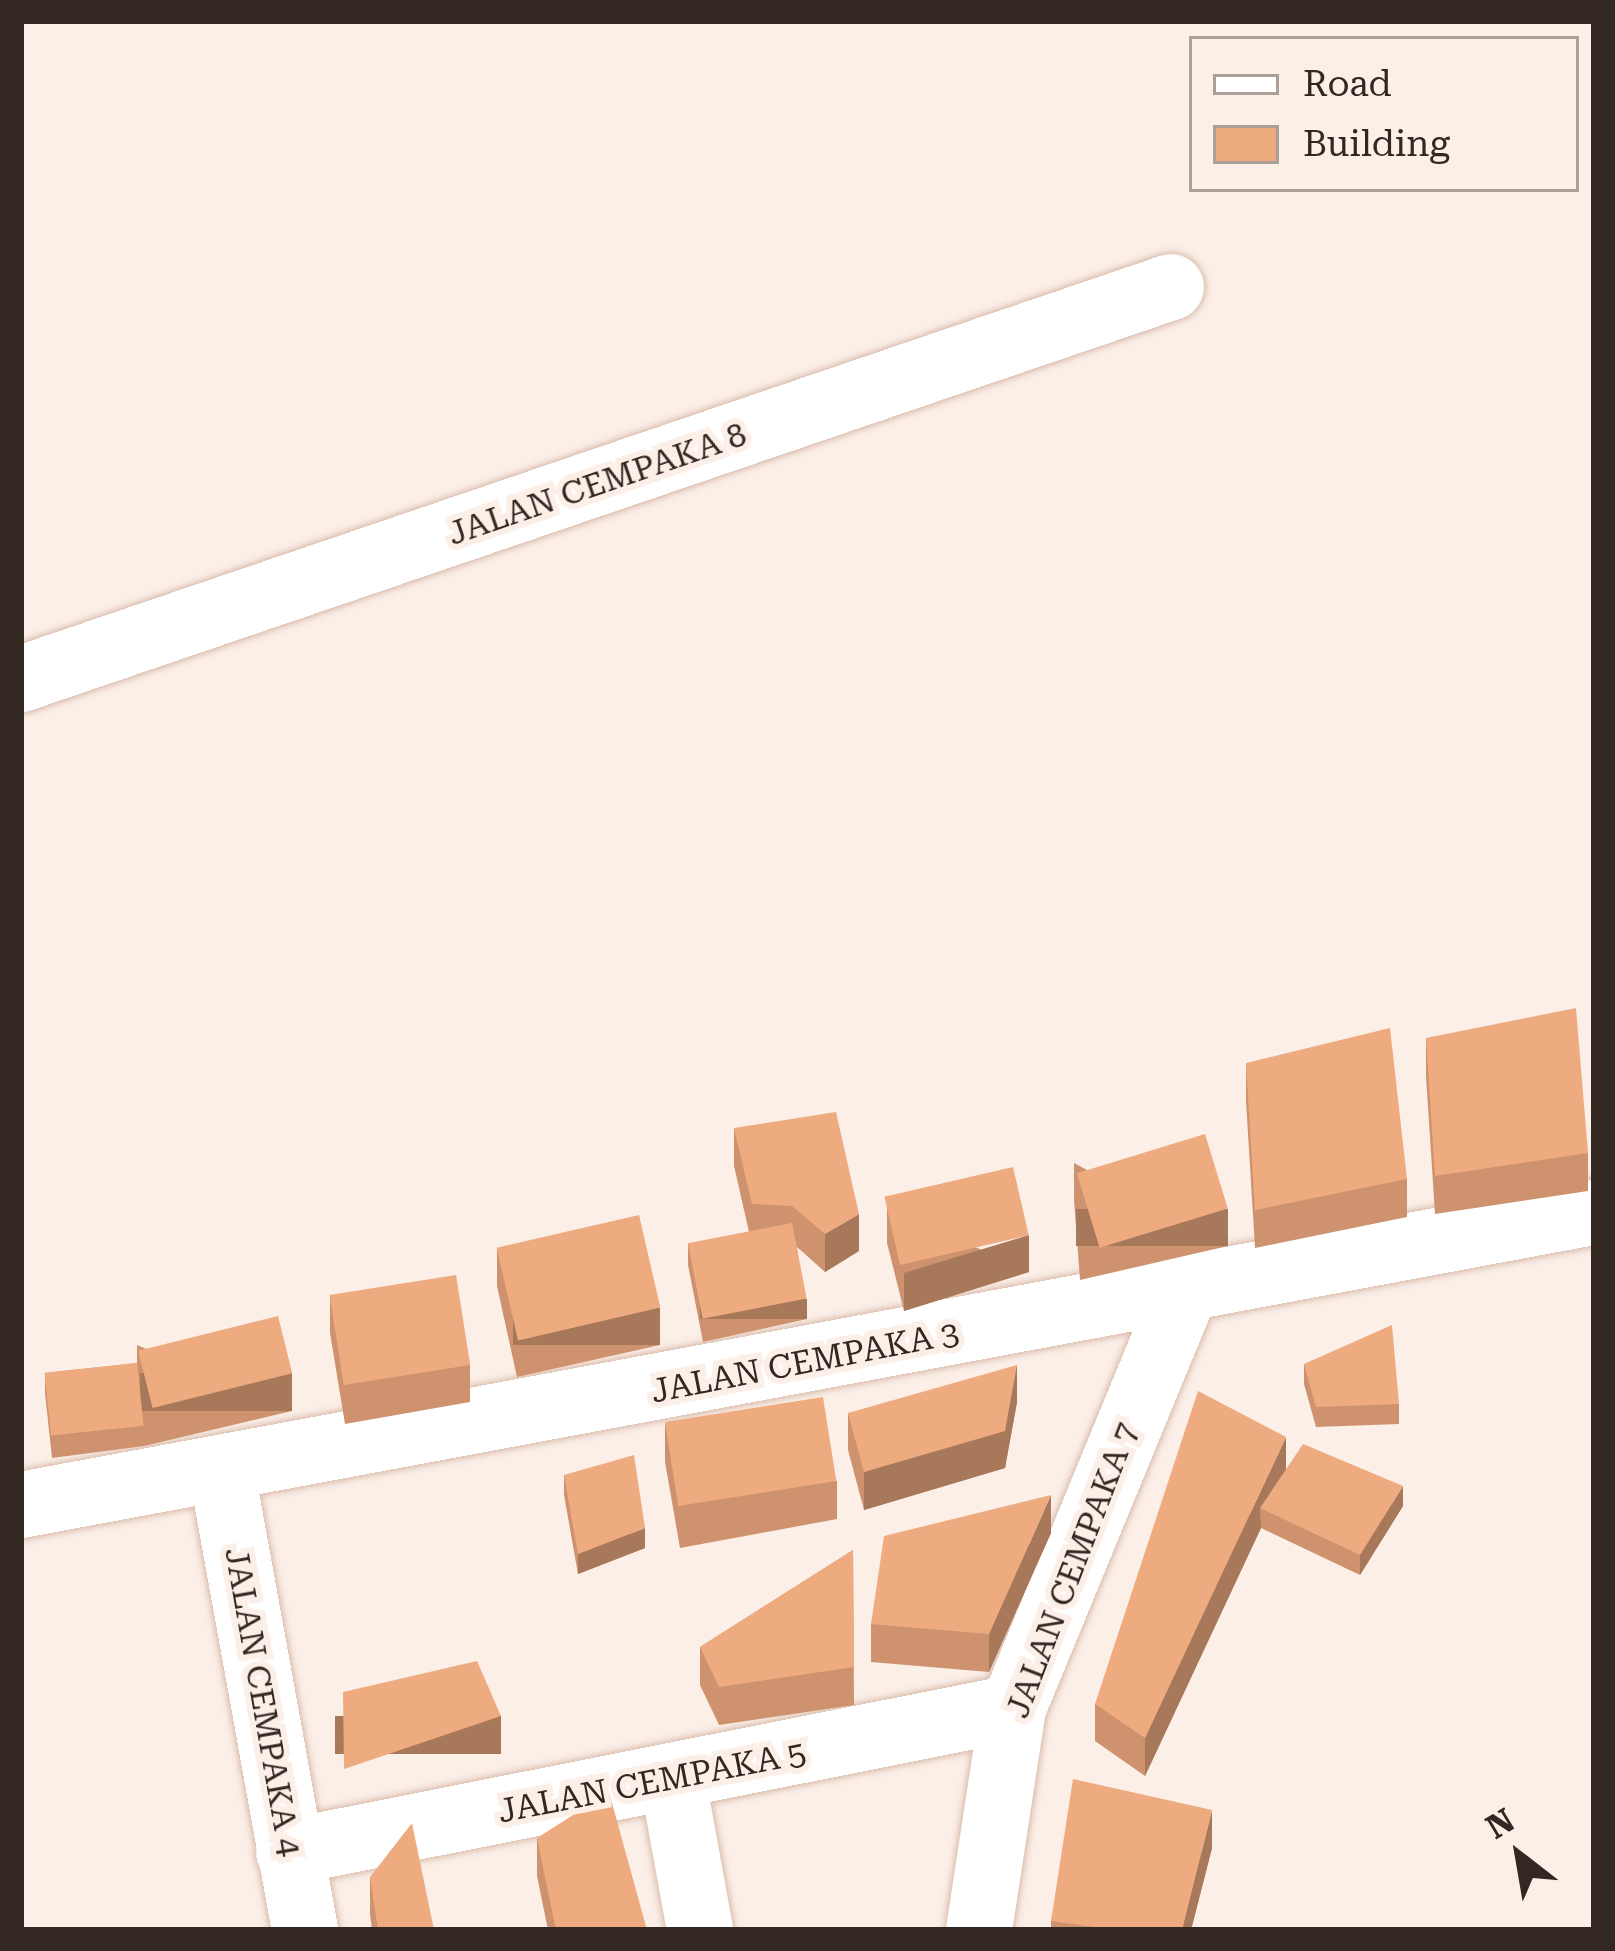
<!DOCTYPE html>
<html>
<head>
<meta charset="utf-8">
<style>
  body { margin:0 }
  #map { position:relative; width:1615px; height:1951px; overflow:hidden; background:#fbefe8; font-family:"Roboto Serif",serif }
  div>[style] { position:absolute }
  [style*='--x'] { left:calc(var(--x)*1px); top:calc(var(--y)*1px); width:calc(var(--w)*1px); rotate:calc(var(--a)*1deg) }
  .roads { filter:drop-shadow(0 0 3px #dabdac) drop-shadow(0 0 3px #dabdac) }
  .minor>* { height:66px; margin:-33px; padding:0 33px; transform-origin:33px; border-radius:33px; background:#fff }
  .wall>* { inset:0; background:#ce936e }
  .shaded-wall>* { inset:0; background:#a7785a; transform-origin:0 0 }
  .building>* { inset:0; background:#efab80; transform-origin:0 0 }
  span { translate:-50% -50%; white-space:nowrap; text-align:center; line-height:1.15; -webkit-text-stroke:12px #fbefe8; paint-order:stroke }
  .street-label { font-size:33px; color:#332821 }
  .frame { position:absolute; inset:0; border:24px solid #332821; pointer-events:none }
  .legend { position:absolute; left:1189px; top:36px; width:390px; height:156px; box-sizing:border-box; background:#fbefe8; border:3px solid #ab9f98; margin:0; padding:15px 21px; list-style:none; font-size:36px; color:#332821 }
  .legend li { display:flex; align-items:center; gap:24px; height:60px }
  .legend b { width:60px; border:3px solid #ab9f98 }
  .north { position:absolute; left:1459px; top:1795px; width:120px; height:120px; -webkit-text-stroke:9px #fbefe8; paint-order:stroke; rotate:329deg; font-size:33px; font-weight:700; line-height:48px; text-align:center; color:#332821 }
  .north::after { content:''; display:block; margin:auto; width:42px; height:54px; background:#332821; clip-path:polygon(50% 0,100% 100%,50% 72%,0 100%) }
</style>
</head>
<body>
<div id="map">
  <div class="roads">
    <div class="minor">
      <i style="--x:21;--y:679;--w:1215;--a:-18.82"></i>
      <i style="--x:222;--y:1473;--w:464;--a:79.7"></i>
      <i style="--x:21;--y:1505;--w:1594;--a:-10.56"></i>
      <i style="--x:673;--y:1781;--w:151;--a:79.7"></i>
      <i style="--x:289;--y:1852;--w:738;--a:-11.25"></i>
      <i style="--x:979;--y:1930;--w:225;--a:-81.3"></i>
      <i style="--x:1013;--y:1708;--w:452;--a:-67.6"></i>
    </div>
  </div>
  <div class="wall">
    <i style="clip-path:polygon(1426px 1038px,1588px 1153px,1588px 1191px,1435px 1214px,1426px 1076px)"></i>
    <i style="clip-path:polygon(1246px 1063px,1407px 1179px,1407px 1217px,1255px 1248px,1246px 1101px)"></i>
    <i style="clip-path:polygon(734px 1128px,859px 1251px,825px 1272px,797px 1247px,807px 1319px,703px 1342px,688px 1265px,688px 1244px,749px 1232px,734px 1166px)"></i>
    <i style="clip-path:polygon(1074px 1163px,1228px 1246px,1080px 1280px,1074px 1200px)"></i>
    <i style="clip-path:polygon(887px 1206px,1029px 1272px,904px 1311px,887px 1243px)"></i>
    <i style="clip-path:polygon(497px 1248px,660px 1345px,517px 1377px,497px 1286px)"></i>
    <i style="clip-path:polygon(330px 1295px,470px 1365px,470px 1402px,345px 1424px,330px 1333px)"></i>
    <i style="clip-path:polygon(137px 1345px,292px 1411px,144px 1446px,52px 1458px,45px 1393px,45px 1373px,137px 1363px)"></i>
    <i style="clip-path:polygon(1304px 1364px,1399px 1404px,1399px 1424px,1316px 1427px,1304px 1384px)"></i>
    <i style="clip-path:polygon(1017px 1402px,1005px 1468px,864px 1510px,848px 1450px,848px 1413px)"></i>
    <i style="clip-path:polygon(665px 1424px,837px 1481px,837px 1519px,680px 1548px,665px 1462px)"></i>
    <i style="clip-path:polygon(1286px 1470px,1403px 1506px,1360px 1575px,1261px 1528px,1145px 1776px,1095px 1741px,1095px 1704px)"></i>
    <i style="clip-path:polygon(564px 1475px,645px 1548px,578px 1574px,564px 1495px)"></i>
    <i style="clip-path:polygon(1051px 1533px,989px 1672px,871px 1662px,871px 1624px)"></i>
    <i style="clip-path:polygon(853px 1550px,854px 1705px,719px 1725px,700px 1685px,700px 1647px)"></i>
    <i style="clip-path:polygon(537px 1838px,647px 1930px,548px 1930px,537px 1876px)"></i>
    <i style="clip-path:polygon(1212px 1848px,1191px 1930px,1051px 1930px,1051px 1921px)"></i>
    <i style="clip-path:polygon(370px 1877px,434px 1930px,372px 1930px,370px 1914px)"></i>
  </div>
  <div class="shaded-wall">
    <i style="left:1228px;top:1209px;width:37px;height:152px;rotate:90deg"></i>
    <i style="clip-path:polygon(859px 1214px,859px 1251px,825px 1272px,825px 1234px)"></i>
    <i style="clip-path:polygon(1029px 1235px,1029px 1272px,904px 1311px,904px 1273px)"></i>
    <i style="left:807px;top:1299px;width:20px;height:107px;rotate:90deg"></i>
    <i style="left:660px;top:1308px;width:37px;height:147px;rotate:90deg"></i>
    <i style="clip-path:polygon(1017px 1365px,1017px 1402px,1005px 1468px,864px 1510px,864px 1472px)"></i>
    <i style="left:292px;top:1373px;width:38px;height:152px;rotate:90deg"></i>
    <i style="clip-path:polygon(1286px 1437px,1286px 1475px,1260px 1508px,1261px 1528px,1145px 1776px,1145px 1738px)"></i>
    <i style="clip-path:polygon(1403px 1486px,1403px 1506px,1360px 1575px,1360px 1555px)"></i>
    <i style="clip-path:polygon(1051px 1495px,1051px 1533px,989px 1672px,989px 1634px)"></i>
    <i style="clip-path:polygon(645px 1528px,645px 1548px,578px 1574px,578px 1554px)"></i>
    <i style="left:501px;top:1716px;width:38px;height:166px;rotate:90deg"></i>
    <i style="clip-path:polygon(1212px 1810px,1212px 1848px,1191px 1930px,1182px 1930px)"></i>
  </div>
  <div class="building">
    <i style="clip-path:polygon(1576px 1008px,1588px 1153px,1435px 1176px,1426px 1038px)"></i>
    <i style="clip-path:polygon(1390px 1028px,1407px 1179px,1255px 1210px,1246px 1063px)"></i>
    <i style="clip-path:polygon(836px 1112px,859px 1214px,825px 1234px,792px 1206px,752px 1204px,734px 1128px)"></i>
    <i style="left:1205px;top:1134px;width:78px;height:134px;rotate:73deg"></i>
    <i style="left:1013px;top:1167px;width:70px;height:132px;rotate:77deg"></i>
    <i style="left:639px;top:1215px;width:95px;height:146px;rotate:77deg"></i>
    <i style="left:792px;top:1223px;width:77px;height:106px;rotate:79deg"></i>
    <i style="left:456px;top:1275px;width:91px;height:128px;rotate:81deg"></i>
    <i style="left:278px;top:1316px;width:59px;height:144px;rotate:76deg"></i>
    <i style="clip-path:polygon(1392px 1325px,1399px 1404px,1316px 1407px,1304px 1364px)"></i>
    <i style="left:137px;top:1363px;width:63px;height:93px;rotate:84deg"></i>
    <i style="clip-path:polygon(1017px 1365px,1005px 1431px,864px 1472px,848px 1413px)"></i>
    <i style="clip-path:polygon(1198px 1391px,1286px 1437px,1145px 1738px,1095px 1704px)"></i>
    <i style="left:823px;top:1397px;width:85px;height:160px;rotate:81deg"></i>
    <i style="clip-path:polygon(1303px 1444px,1403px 1486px,1360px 1555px,1260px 1508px)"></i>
    <i style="clip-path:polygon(634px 1455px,645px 1528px,578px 1554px,564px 1475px)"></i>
    <i style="clip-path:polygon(1051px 1495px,989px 1634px,871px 1624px,884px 1536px)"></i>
    <i style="clip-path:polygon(853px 1550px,854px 1667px,719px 1687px,700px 1647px)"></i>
    <i style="clip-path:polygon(477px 1661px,501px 1716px,344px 1769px,343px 1692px)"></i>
    <i style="clip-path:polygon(1073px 1779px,1212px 1810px,1182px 1930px,1117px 1930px,1051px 1921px)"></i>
    <i style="clip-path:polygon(609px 1792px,647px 1930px,556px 1930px,537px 1838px)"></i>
    <i style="clip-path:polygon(412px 1823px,434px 1930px,378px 1930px,370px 1877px)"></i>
  </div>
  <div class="street-label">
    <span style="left:597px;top:484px;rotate:-19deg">JALAN CEMPAKA 8</span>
    <span style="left:805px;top:1362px;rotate:-11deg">JALAN CEMPAKA 3</span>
    <span style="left:1072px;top:1570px;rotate:-69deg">JALAN CEMPAKA 7</span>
    <span style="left:263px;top:1702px;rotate:80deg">JALAN CEMPAKA 4</span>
    <span style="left:652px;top:1782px;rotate:-11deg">JALAN CEMPAKA 5</span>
  </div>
  <div class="frame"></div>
  <ul class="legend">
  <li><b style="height:15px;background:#fff"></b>Road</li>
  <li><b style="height:33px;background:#efab80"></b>Building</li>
  </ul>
  <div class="north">N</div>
</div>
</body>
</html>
